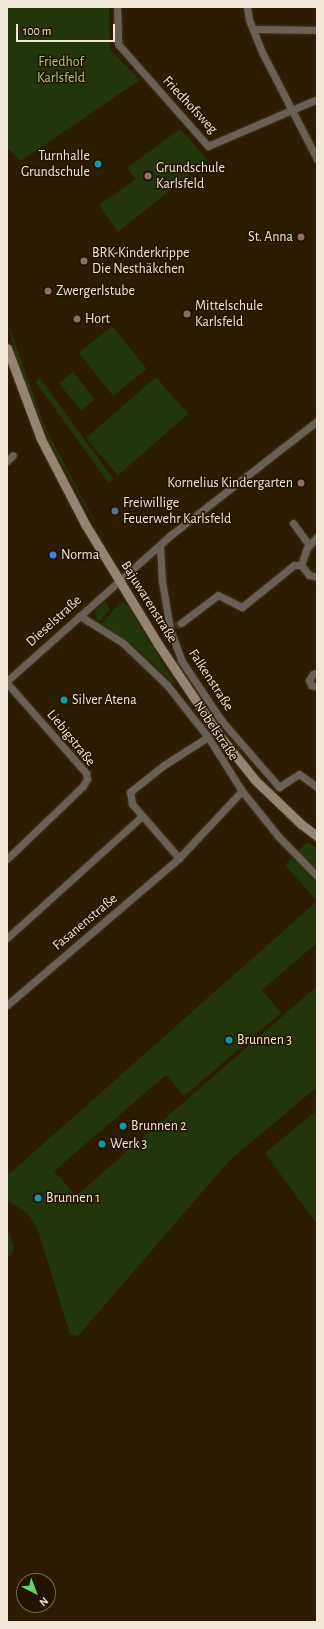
<!DOCTYPE html>
<html>
<head>
<meta charset="utf-8">
<style>
  body { margin:0 }
  #map { position:relative; width:324px; height:1629px; overflow:hidden; background:#2c1d02; font-family:"Alegreya Sans",sans-serif }
  div>[style] { position:absolute }
  [style*='--x'] { left:calc(var(--x)*1px); top:calc(var(--y)*1px); width:calc(var(--w)*1px); rotate:calc(var(--a)*1deg) }
  .green>* { inset:0; background:#22350b; transform-origin:0 0 }
  .street-tunnel>* { height:7px; margin-top:-3.5px; transform-origin:0; background:repeating-linear-gradient(90deg,#4a3b22 0 7px,transparent 0 10.5px) }
  .roads { filter:drop-shadow(0 0 1px #483920) drop-shadow(0 0 1px #483920) }
  .street>* { height:7px; margin:-3.5px; padding:0 3.5px; transform-origin:3.5px; border-radius:3.5px; background:#6a6155 }
  .secondary>* { height:9px; margin:-4.5px; padding:0 4.5px; transform-origin:4.5px; border-radius:4.5px; background:#948572 }
  .dots>* { width:11px; height:11px; translate:-50% -50%; box-sizing:border-box; border:2px solid #221400; border-radius:50% }
  span { translate:-50% -50%; white-space:nowrap; text-align:center; line-height:1.15; -webkit-text-stroke:3px #221400; paint-order:stroke }
  .park-label { font-size:14px; color:#a4ce7a }
  .street-label { font-size:14px; color:#f1e7d7 }
  .poi-label { font-size:14px; color:#f1e7d7 }
  .right { translate:-100% -50%; text-align:right }
  .left { translate:0 -50%; text-align:left }
  .frame { position:absolute; inset:0; border:8px solid #f1e7d7; pointer-events:none }
  .north { position:absolute; left:16px; top:1573px; width:40px; height:40px; box-sizing:border-box; background:#221400; border:1px solid #756856; border-radius:50%; rotate:138deg; font-size:11px; font-weight:700; line-height:16px; text-align:center; color:#f1e7d7 }
  .north::after { content:''; display:block; margin:auto; width:14px; height:18px; background:#67d466; clip-path:polygon(50% 0,100% 100%,50% 72%,0 100%) }
  .scale { position:absolute; left:16px; top:24px; width:99px; height:18px; box-sizing:border-box; border:2px solid #f1e7d7; border-top:0; padding-left:5px; font-size:12px; line-height:14px; white-space:nowrap; color:#f1e7d7; -webkit-text-stroke:3px #221400; paint-order:stroke }
</style>
</head>
<body>
<div id="map">
  <div class="green">
    <i style="clip-path:polygon(7px 7px,109px 7px,110px 50px,140px 80px,21px 161px,7px 148px)"></i>
    <i style="clip-path:polygon(180px 129px,208px 160px,118px 232px,99px 205px,136px 179px,127px 168px)"></i>
    <i style="clip-path:polygon(7px 320px,45px 427px,112px 554px,49px 441px,17px 361px)"></i>
    <i style="left:112px;top:326px;width:55px;height:43px;rotate:51deg"></i>
    <i style="left:73px;top:372px;width:35px;height:18px;rotate:51deg"></i>
    <i style="left:156px;top:377px;width:49px;height:93px;rotate:49deg"></i>
    <i style="left:40px;top:378px;width:125px;height:6px;rotate:54deg"></i>
    <i style="clip-path:polygon(104px 601px,110px 609px,98px 623px,95px 612px)"></i>
    <i style="clip-path:polygon(122px 601px,128px 606px,177px 687px,133px 645px,100px 625px)"></i>
    <i style="clip-path:polygon(307px 842px,317px 848px,317px 943px,262px 990px,281px 1013px,184px 1096px,166px 1075px,54px 1171px,76px 1196px,317px 986px,317px 1087px,229px 1161px,78px 1336px,70px 1334px,38px 1230px,27px 1213px,7px 1200px,7px 1176px,317px 901px,285px 865px)"></i>
    <i style="clip-path:polygon(317px 1110px,317px 1224px,265px 1153px)"></i>
    <i style="clip-path:polygon(7px 1227px,14px 1248px,12px 1254px,7px 1257px)"></i>
  </div>
  <div class="street-tunnel">
    <i style="--x:176;--y:626;--w:6;--a:-31"></i>
  </div>
  <div class="roads">
    <div class="street">
      <i style="--x:117;--y:7;--w:37;--a:88"></i>
      <i style="--x:118;--y:44;--w:136;--a:48.6"></i>
      <i style="--x:208;--y:146;--w:119;--a:-23.3"></i>
      <i style="--x:247;--y:7;--w:13;--a:81"></i>
      <i style="--x:249;--y:20;--w:37;--a:68"></i>
      <i style="--x:263;--y:54;--w:118;--a:62.8"></i>
      <i style="--x:253;--y:29;--w:64;--a:0.9"></i>
      <i style="--x:7;--y:461;--w:8;--a:-45"></i>
      <i style="--x:293;--y:523;--w:27;--a:54"></i>
      <i style="--x:160;--y:545;--w:36;--a:87"></i>
      <i style="--x:162;--y:581;--w:49;--a:80.5"></i>
      <i style="--x:170;--y:629;--w:33;--a:70"></i>
      <i style="--x:181;--y:660;--w:72;--a:56.3"></i>
      <i style="--x:221;--y:720;--w:89;--a:49.1"></i>
      <i style="--x:279;--y:787;--w:24;--a:-33"></i>
      <i style="--x:299;--y:774;--w:22;--a:36"></i>
      <i style="--x:301;--y:565;--w:18;--a:-71"></i>
      <i style="--x:307;--y:548;--w:15;--a:-48"></i>
      <i style="--x:80;--y:616;--w:51;--a:32.1"></i>
      <i style="--x:123;--y:643;--w:61;--a:43.7"></i>
      <i style="--x:167;--y:685;--w:66;--a:51.7"></i>
      <i style="--x:208;--y:737;--w:64;--a:57.8"></i>
      <i style="--x:242;--y:791;--w:58;--a:51.3"></i>
      <i style="--x:278;--y:836;--w:56;--a:45.7"></i>
      <i style="--x:181;--y:623;--w:46;--a:-37.1"></i>
      <i style="--x:218;--y:595;--w:27;--a:27"></i>
      <i style="--x:242;--y:607;--w:67;--a:-38.9"></i>
      <i style="--x:294;--y:565;--w:7;--a:0"></i>
      <i style="--x:301;--y:565;--w:13;--a:51"></i>
      <i style="--x:309;--y:575;--w:8;--a:14"></i>
      <i style="--x:317;--y:673;--w:4;--a:166"></i>
      <i style="--x:313;--y:674;--w:7;--a:124"></i>
      <i style="--x:309;--y:680;--w:5;--a:68"></i>
      <i style="--x:311;--y:685;--w:6;--a:18"></i>
      <i style="--x:7;--y:681;--w:221;--a:-41.7"></i>
      <i style="--x:172;--y:534;--w:184;--a:-37.9"></i>
      <i style="--x:7;--y:683;--w:120;--a:48.7"></i>
      <i style="--x:86;--y:773;--w:6;--a:81"></i>
      <i style="--x:87;--y:779;--w:8;--a:120"></i>
      <i style="--x:83;--y:786;--w:105;--a:136.2"></i>
      <i style="--x:179;--y:858;--w:72;--a:-131"></i>
      <i style="--x:132;--y:804;--w:12;--a:-99"></i>
      <i style="--x:130;--y:792;--w:43;--a:-38.5"></i>
      <i style="--x:164;--y:765;--w:52;--a:-32.5"></i>
      <i style="--x:7;--y:938;--w:182;--a:-42.1"></i>
      <i style="--x:7;--y:1005;--w:226;--a:-40.5"></i>
      <i style="--x:179;--y:858;--w:92;--a:-46.8"></i>
    </div>
    <div class="secondary">
      <i style="--x:7;--y:348;--w:97;--a:69.5"></i>
      <i style="--x:41;--y:439;--w:96;--a:62.6"></i>
      <i style="--x:85;--y:524;--w:140;--a:58.7"></i>
      <i style="--x:158;--y:644;--w:110;--a:56.2"></i>
      <i style="--x:219;--y:735;--w:58;--a:51.3"></i>
      <i style="--x:255;--y:780;--w:64;--a:43.7"></i>
      <i style="--x:301;--y:824;--w:20;--a:37"></i>
    </div>
  </div>
  <div class="dots">
    <i style="left:98px;top:164px;background:#0f9aa8"></i>
    <i style="left:148px;top:176px;background:#8d6e63"></i>
    <i style="left:301px;top:237px;background:#8d6e63"></i>
    <i style="left:84px;top:261px;background:#8d6e63"></i>
    <i style="left:48px;top:291px;background:#8d6e63"></i>
    <i style="left:187px;top:314px;background:#8d6e63"></i>
    <i style="left:77px;top:319px;background:#8d6e63"></i>
    <i style="left:301px;top:483px;background:#8d6e63"></i>
    <i style="left:115px;top:511px;background:#5c6f8a"></i>
    <i style="left:53px;top:555px;background:#3f7fe0"></i>
    <i style="left:64px;top:700px;background:#0f9aa8"></i>
    <i style="left:229px;top:1040px;background:#0f9aa8"></i>
    <i style="left:123px;top:1126px;background:#0f9aa8"></i>
    <i style="left:102px;top:1144px;background:#0f9aa8"></i>
    <i style="left:38px;top:1198px;background:#0f9aa8"></i>
  </div>
  <div class="park-label">
    <span style="left:61px;top:70px">Friedhof<br>Karlsfeld</span>
  </div>
  <div class="street-label">
    <span style="left:190px;top:105px;rotate:47deg">Friedhofsweg</span>
    <span style="left:149px;top:602px;rotate:58deg">Bajuwarenstraße</span>
    <span style="left:54px;top:621px;rotate:-42deg">Dieselstraße</span>
    <span style="left:211px;top:680px;rotate:57deg">Falkenstraße</span>
    <span style="left:216px;top:731px;rotate:56deg">Nobelstraße</span>
    <span style="left:71px;top:738px;rotate:51deg">Liebigstraße</span>
    <span style="left:85px;top:922px;rotate:-40deg">Fasanenstraße</span>
  </div>
  <div class="poi-label">
    <span class="right" style="left:90px;top:164px">Turnhalle<br>Grundschule</span>
    <span class="left" style="left:156px;top:176px">Grundschule<br>Karlsfeld</span>
    <span class="right" style="left:293px;top:237px">St. Anna</span>
    <span class="left" style="left:92px;top:261px">BRK-Kinderkrippe<br>Die Nesthäkchen</span>
    <span class="left" style="left:56px;top:291px">Zwergerlstube</span>
    <span class="left" style="left:195px;top:314px">Mittelschule<br>Karlsfeld</span>
    <span class="left" style="left:85px;top:319px">Hort</span>
    <span class="right" style="left:293px;top:483px">Kornelius Kindergarten</span>
    <span class="left" style="left:123px;top:511px">Freiwillige<br>Feuerwehr Karlsfeld</span>
    <span class="left" style="left:61px;top:555px">Norma</span>
    <span class="left" style="left:72px;top:700px">Silver Atena</span>
    <span class="left" style="left:237px;top:1040px">Brunnen 3</span>
    <span class="left" style="left:131px;top:1126px">Brunnen 2</span>
    <span class="left" style="left:110px;top:1144px">Werk 3</span>
    <span class="left" style="left:46px;top:1198px">Brunnen 1</span>
  </div>
  <div class="frame"></div>
  <div class="north">N</div>
  <div class="scale">100 m</div>
</div>
</body>
</html>
